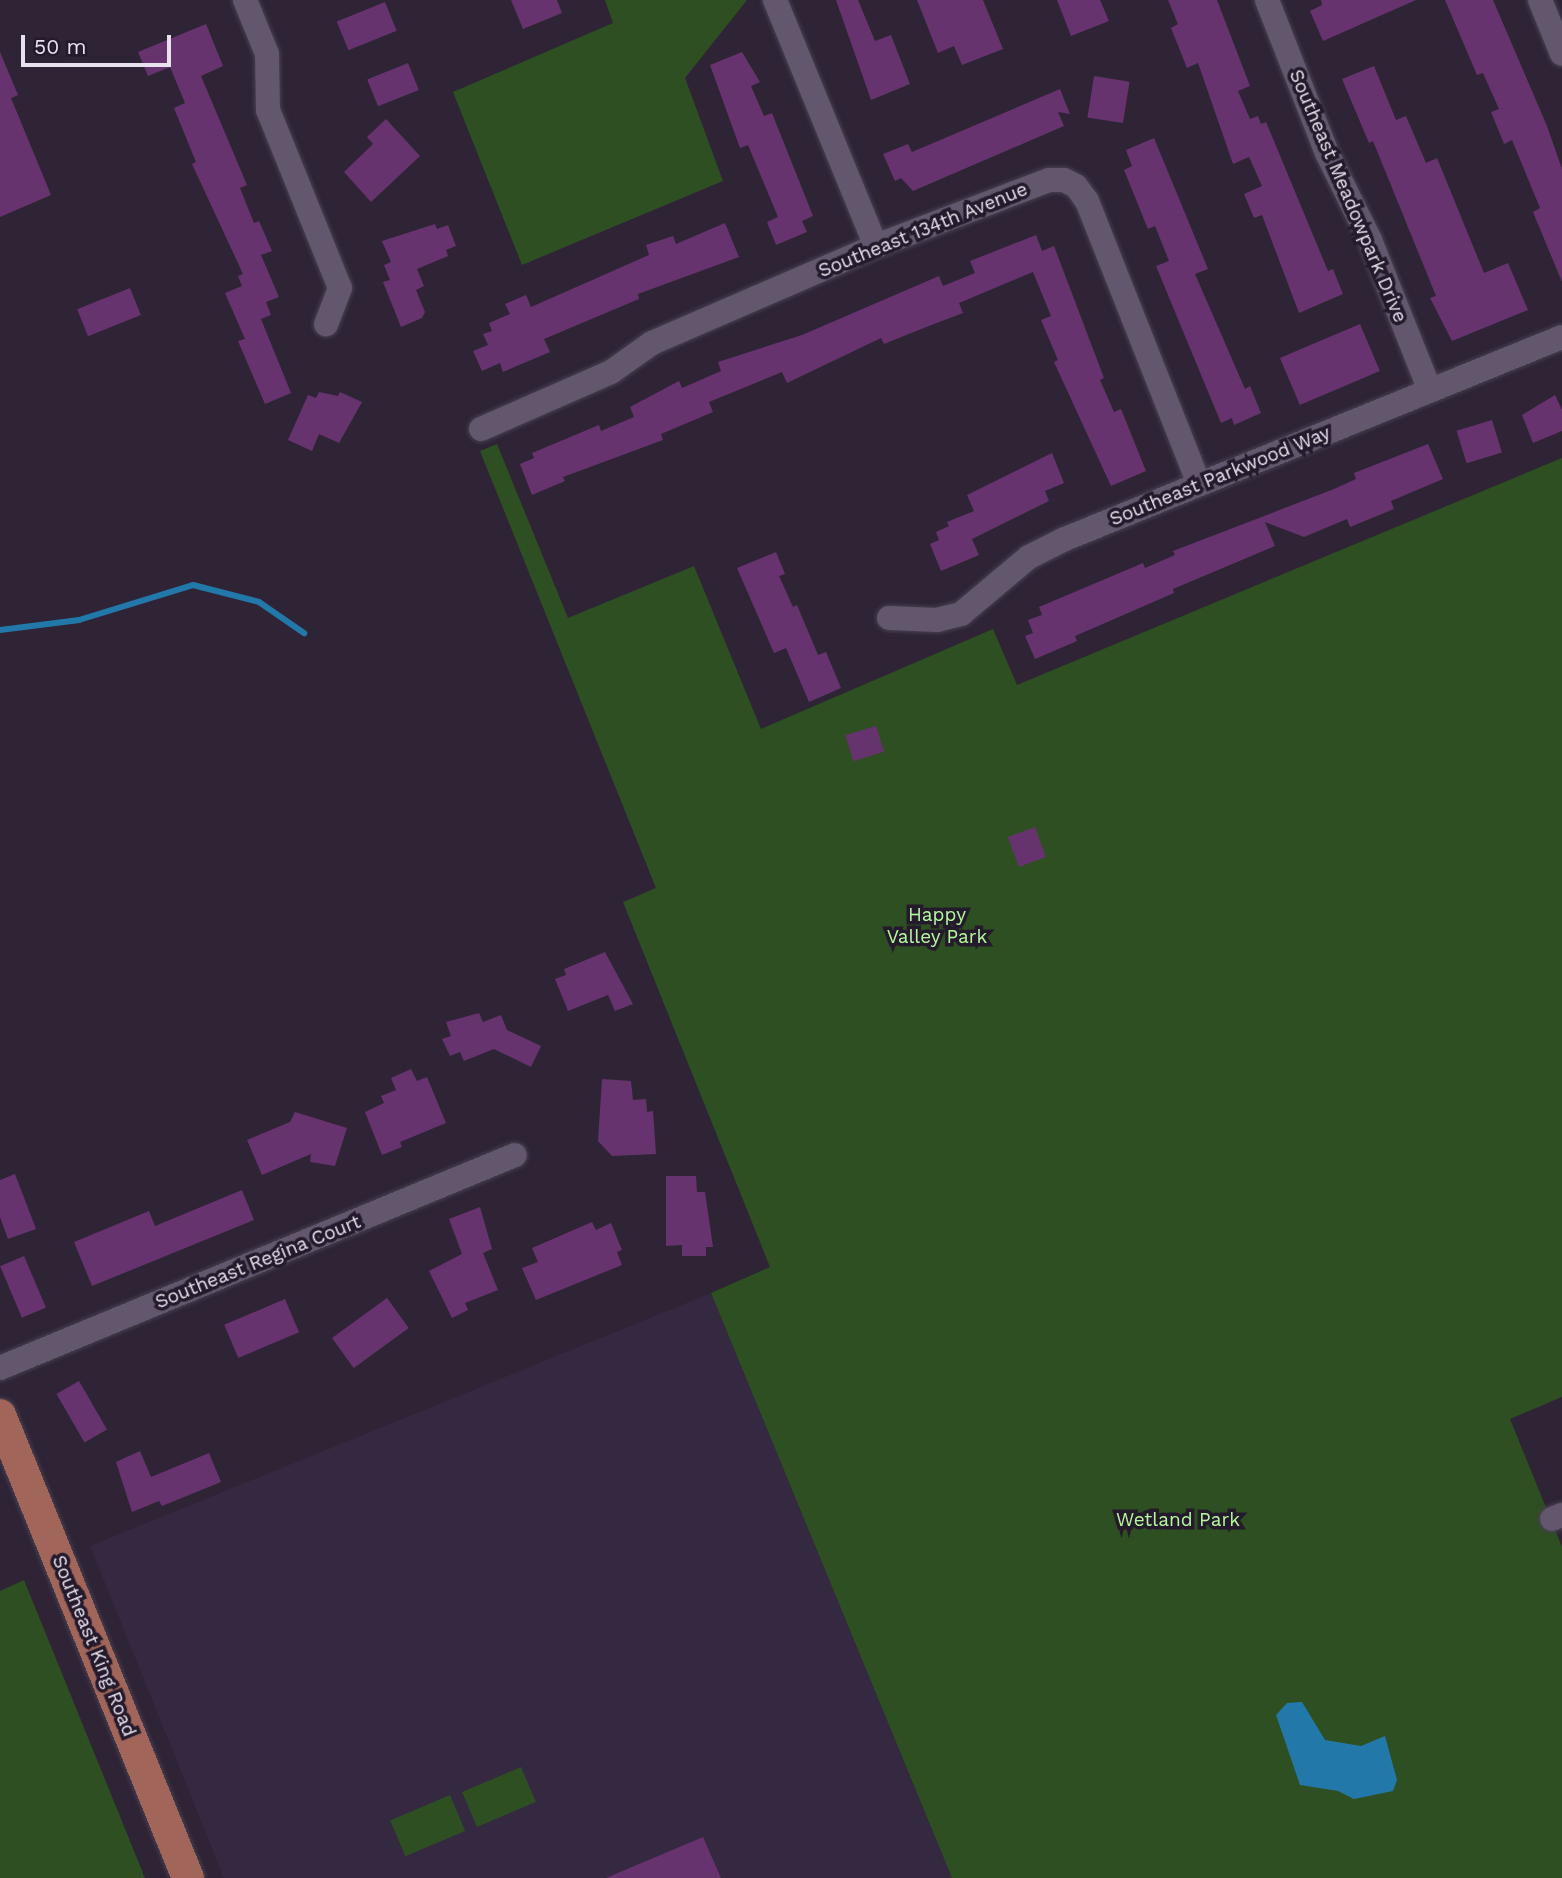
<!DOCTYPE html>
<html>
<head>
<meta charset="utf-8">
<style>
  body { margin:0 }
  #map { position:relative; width:1562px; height:1878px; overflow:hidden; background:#2e2436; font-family:"Work Sans",sans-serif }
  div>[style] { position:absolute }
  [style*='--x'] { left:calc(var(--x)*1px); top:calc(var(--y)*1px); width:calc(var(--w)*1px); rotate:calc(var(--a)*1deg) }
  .built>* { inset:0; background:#352841 }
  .green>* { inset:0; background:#2e4f22; transform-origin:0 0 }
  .water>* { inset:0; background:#2378aa }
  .stream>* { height:6px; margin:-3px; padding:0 3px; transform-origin:3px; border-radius:3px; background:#2378aa }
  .building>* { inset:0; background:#67336e; transform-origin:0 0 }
  .roads { filter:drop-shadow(0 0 2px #483f4f) drop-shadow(0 0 2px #483f4f) }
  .minor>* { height:24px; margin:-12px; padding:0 12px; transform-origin:12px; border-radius:12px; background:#63576d }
  .major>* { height:32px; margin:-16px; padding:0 16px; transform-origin:16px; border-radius:16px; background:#a1655a }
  span { translate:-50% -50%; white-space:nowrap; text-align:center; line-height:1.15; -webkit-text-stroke:7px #241a2c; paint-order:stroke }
  .street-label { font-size:19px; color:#e8e2ee }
  .park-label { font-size:19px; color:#b3f99b }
  .scale { position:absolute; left:21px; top:35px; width:150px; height:32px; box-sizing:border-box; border:4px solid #e8e2ee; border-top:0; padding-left:9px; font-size:21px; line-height:24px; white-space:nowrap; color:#e8e2ee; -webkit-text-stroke:5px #241a2c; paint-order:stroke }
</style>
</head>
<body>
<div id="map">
  <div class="built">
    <i style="clip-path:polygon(711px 1293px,952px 1878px,224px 1878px,90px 1546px)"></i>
  </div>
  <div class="green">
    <i style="clip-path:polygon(605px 0,747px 0,685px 78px,723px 181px,522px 265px,453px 92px,613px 23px)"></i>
    <i style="clip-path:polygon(497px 444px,568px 618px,694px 566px,761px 729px,993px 629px,1017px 685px,1562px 458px,1562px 1397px,1510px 1419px,1562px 1547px,1562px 1878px,952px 1878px,711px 1293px,770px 1267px,623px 902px,656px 888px,480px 451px)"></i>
    <i style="clip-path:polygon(24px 1580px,145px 1878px,0 1878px,0 1591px)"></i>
    <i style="left:521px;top:1767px;width:38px;height:64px;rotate:67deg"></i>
    <i style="left:450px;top:1795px;width:39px;height:65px;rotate:67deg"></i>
  </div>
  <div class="water">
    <i style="clip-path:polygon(1302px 1702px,1325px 1740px,1361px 1746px,1385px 1736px,1397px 1780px,1393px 1791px,1354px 1799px,1338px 1791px,1300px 1785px,1276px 1715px,1287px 1703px)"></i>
  </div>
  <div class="stream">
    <i style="--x:0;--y:630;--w:80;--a:-7.2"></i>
    <i style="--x:79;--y:620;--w:119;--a:-17.1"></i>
    <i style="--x:193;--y:585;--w:68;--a:14.4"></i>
    <i style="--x:259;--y:602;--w:55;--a:34.6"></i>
  </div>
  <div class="building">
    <i style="clip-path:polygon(511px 0,557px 0,562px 13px,523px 29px)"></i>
    <i style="clip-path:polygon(836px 0,858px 0,875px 41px,891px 35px,910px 84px,871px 100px)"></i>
    <i style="clip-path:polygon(917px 0,983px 0,1003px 49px,962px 65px,954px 46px,938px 53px)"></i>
    <i style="clip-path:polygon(1057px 0,1100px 0,1109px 21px,1071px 36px)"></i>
    <i style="clip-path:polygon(1168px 0,1217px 0,1250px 86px,1238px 91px,1250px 119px,1258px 116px,1261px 124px,1266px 122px,1328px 271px,1333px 269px,1343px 294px,1299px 313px,1262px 215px,1254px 218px,1244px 194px,1262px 186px,1249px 157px,1233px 164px,1198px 63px,1187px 68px,1171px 28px,1178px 24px)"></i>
    <i style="clip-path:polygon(1321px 0,1416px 0,1323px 41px,1310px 11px,1322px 5px)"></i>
    <i style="clip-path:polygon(1445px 0,1493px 0,1547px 126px,1562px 169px,1562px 282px,1533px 212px,1540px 208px,1512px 140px,1504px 144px,1491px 112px,1499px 109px,1483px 73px,1477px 75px)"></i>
    <i style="left:385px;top:2px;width:31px;height:52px;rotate:68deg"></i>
    <i style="clip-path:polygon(206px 24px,223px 66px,201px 76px,247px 185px,240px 188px,254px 223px,259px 221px,272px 251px,261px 255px,279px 297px,266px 302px,271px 315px,261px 319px,291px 393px,265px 404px,238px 341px,245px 339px,225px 293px,242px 286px,238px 276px,243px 274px,192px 164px,196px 162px,174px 108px,185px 103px,170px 67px,148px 76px,138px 52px)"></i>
    <i style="clip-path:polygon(0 52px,18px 95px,11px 98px,51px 195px,0 217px)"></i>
    <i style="clip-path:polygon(742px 52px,760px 82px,751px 86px,764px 116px,772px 113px,813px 216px,802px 221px,807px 232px,776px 245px,767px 222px,778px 217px,748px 145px,740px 148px,710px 65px)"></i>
    <i style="left:408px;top:63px;width:29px;height:44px;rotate:68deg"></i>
    <i style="clip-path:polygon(1374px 66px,1396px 120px,1406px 116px,1426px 163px,1437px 158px,1484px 273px,1508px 263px,1528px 310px,1452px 341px,1430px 298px,1436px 296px,1373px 141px,1369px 143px,1342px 79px)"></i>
    <i style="left:1094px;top:76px;width:36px;height:42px;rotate:9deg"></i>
    <i style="clip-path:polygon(1060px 89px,1070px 114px,1058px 112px,1064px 126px,913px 191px,901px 178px,895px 181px,883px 154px,908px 144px,912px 152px)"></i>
    <i style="clip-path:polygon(386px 119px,420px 156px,371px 202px,344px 172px,373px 144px,367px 137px)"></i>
    <i style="clip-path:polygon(1154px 138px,1208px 269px,1195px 274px,1245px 389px,1250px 386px,1261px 413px,1234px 425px,1232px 418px,1221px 423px,1156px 266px,1169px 261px,1155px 226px,1148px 229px,1124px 170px,1132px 166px,1126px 150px)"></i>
    <i style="clip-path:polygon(725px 223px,739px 257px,638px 294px,639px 299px,544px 339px,550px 352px,503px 372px,500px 363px,482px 371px,473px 351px,488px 345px,483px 334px,492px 331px,489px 323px,510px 314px,505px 304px,526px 295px,531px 307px,649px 255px,646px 245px,673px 236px,676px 244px)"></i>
    <i style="clip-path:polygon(435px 224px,437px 229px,448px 225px,456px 246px,446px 250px,448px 256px,417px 269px,424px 286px,416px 290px,425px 312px,422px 318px,401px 327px,383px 282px,390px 280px,384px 265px,391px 262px,382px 241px)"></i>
    <i style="clip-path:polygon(1036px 235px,1042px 251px,1054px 246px,1104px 378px,1100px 380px,1114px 412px,1121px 409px,1146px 471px,1111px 486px,1054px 362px,1058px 360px,1041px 320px,1051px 316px,1033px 272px,959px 303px,963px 313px,934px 324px,884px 344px,881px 338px,787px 383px,782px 372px,709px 402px,713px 412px,661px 434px,663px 440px,563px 477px,565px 481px,532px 495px,520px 464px,534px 458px,532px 453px,599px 425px,601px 431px,634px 417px,630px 407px,679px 381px,682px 388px,721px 371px,718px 362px,802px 335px,939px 276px,943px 286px,975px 273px,970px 261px)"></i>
    <i style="left:130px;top:288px;width:29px;height:57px;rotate:68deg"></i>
    <i style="left:1360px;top:324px;width:51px;height:87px;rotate:67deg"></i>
    <i style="clip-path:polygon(319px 392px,338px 396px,340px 392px,362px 402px,339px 443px,319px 434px,312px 451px,288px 440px,308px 395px,316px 398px)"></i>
    <i style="clip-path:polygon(1555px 395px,1562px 410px,1562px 431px,1533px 443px,1522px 415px)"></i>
    <i style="left:1492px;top:420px;width:34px;height:37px;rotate:73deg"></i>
    <i style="clip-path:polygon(1428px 444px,1443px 479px,1391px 501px,1394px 509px,1350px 527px,1347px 519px,1304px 537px,1265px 522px,1275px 546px,1173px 589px,1174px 593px,1075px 636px,1077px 641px,1035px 659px,1025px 636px,1033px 633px,1028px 620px,1042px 615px,1039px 607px,1143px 563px,1145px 568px,1175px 555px,1173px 551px,1334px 489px,1356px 479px,1354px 473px)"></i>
    <i style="clip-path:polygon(1052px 453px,1064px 483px,1045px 491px,1049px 501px,972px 539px,979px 555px,941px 571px,930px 544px,939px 540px,936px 532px,949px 526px,947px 522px,974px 511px,967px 495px)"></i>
    <i style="clip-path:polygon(776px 552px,785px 574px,779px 576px,793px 607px,797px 605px,818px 655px,826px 652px,841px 688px,809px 702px,786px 648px,774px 653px,737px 568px)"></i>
    <i style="left:876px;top:726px;width:27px;height:32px;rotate:73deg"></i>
    <i style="left:1035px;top:827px;width:32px;height:29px;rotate:70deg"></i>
    <i style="clip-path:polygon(605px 952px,633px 1004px,615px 1011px,608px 995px,568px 1011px,555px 979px,566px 975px,564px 969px)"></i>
    <i style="clip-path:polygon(479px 1013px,483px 1022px,501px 1015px,507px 1030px,541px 1046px,531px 1067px,494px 1049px,464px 1061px,460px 1052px,450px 1056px,442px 1039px,451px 1036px,446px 1022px)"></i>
    <i style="clip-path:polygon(411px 1069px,417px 1081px,427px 1077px,446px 1123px,400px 1142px,402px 1147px,382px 1155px,365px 1112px,384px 1103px,381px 1096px,396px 1090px,391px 1078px)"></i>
    <i style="clip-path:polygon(602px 1079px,631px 1081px,633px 1100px,646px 1099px,647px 1112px,653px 1111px,656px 1154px,612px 1156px,598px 1141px)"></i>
    <i style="clip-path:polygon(295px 1112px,347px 1128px,335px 1166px,310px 1162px,311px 1154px,262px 1175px,247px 1140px,290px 1122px)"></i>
    <i style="clip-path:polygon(15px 1174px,36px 1229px,8px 1239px,0 1217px,0 1180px)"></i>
    <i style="clip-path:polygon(666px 1176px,696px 1176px,697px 1192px,705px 1192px,713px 1247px,706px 1247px,706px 1256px,682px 1256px,682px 1245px,666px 1246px)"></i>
    <i style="clip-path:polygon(242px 1190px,254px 1220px,92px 1286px,74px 1242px,149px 1211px,155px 1226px)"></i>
    <i style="clip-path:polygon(480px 1207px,492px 1249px,483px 1253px,498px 1290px,465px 1303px,468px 1310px,452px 1318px,429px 1271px,462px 1254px,449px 1219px)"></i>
    <i style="clip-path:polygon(592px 1222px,596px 1230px,611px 1223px,622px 1250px,617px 1252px,622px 1265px,536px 1300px,522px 1268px,538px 1262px,532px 1248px)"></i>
    <i style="left:24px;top:1256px;width:56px;height:26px;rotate:67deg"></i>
    <i style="left:387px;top:1298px;width:37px;height:68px;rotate:54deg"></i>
    <i style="left:285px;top:1299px;width:36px;height:66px;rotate:67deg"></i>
    <i style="left:79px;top:1381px;width:56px;height:26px;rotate:60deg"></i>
    <i style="clip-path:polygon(140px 1451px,151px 1477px,209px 1453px,221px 1482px,162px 1506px,159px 1501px,132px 1512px,116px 1462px)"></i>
    <i style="clip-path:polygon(703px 1837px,721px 1878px,606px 1878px)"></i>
  </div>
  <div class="roads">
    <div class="minor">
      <i style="--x:245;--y:0;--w:58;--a:67.8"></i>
      <i style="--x:267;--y:54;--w:56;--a:89"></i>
      <i style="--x:268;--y:110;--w:192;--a:68"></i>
      <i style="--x:340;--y:288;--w:39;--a:111"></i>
      <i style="--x:775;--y:0;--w:266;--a:67.7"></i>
      <i style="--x:1267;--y:0;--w:164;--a:68.6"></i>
      <i style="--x:1327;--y:153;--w:97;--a:63.7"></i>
      <i style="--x:1370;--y:240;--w:162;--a:68.3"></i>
      <i style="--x:1540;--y:0;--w:58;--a:67.8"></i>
      <i style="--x:481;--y:429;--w:142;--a:-23.7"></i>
      <i style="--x:611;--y:372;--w:50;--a:-35.3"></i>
      <i style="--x:652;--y:343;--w:244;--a:-23.4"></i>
      <i style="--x:876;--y:246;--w:185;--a:-20.9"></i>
      <i style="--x:1049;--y:180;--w:15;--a:0"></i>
      <i style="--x:1064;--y:180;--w:13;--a:27"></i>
      <i style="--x:1076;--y:186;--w:19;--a:54"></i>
      <i style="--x:1087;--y:201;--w:304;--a:68.4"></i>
      <i style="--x:889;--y:618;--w:48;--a:2.4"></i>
      <i style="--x:937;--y:620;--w:25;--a:-14"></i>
      <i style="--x:961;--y:614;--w:89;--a:-40"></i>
      <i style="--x:1029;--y:557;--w:40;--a:-26.6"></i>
      <i style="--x:1065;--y:539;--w:536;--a:-22.12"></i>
      <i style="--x:0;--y:1368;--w:557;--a:-22.47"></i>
      <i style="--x:1552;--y:1519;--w:11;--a:-22"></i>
    </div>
    <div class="major">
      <i style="--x:0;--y:1415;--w:500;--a:67.9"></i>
    </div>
  </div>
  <div class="street-label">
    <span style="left:1348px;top:196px;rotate:67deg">Southeast Meadowpark Drive</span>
    <span style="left:923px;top:230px;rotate:-22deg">Southeast 134th Avenue</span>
    <span style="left:1220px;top:476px;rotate:-22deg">Southeast Parkwood Way</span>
    <span style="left:258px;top:1262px;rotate:-22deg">Southeast Regina Court</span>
    <span style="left:94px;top:1646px;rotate:68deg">Southeast King Road</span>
  </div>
  <div class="park-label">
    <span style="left:937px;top:926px">Happy<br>Valley Park</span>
    <span style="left:1178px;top:1520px">Wetland Park</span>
  </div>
  <div class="scale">50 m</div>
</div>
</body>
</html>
